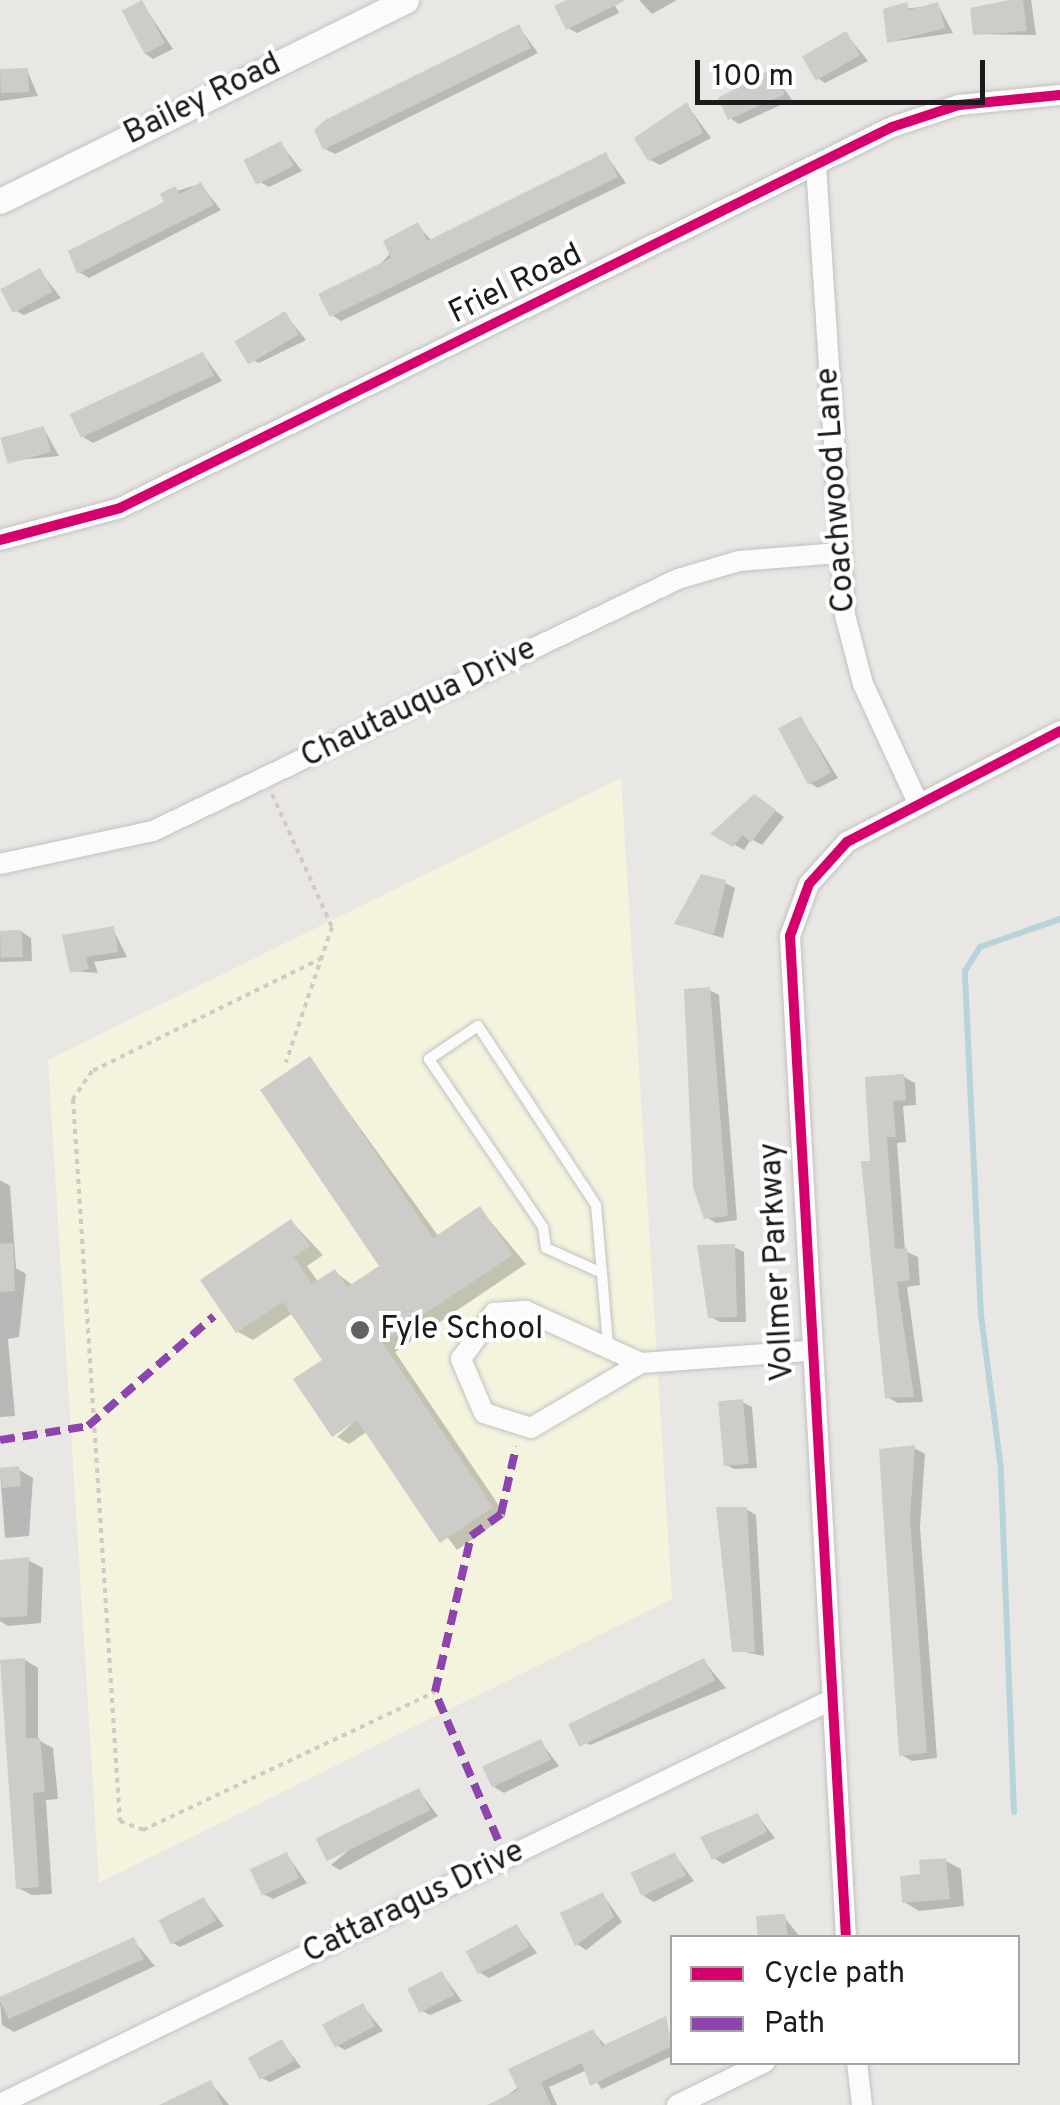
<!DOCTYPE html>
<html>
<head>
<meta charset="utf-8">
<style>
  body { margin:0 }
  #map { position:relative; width:1060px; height:2105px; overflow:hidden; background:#e9e7e4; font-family:Overpass,sans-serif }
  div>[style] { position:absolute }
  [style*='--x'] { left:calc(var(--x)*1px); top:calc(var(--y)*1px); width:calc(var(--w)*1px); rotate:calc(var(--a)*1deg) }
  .education>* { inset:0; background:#f3f3de }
  .shadow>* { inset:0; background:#0003 }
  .stream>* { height:6px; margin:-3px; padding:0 3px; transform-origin:3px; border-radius:3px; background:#b9d3db }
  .building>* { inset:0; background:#ceccc9; transform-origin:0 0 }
  .path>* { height:4px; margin-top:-2px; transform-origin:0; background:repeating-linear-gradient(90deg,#d4c7c5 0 5px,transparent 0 10px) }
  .roads { filter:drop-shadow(0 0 2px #c2c1c0) drop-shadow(0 0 2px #c2c1c0) }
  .service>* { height:10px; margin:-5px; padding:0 5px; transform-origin:5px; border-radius:5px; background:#fcfbfb }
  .minor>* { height:20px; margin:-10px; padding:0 10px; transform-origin:10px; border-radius:10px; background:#fcfbfb }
  .tertiary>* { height:25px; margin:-12.5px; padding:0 12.5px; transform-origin:12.5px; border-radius:12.5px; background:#fcfbfb }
  .quiet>* { height:8px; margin-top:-4px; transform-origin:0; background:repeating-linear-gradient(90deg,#8e44ad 0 15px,transparent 0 23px) }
  .cycleway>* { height:10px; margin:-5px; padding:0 5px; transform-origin:5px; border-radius:5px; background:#d6006c }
  .dots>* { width:28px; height:28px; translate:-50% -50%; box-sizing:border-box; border:5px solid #fff; border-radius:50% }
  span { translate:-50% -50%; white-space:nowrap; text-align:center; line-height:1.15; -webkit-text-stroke:8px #fff; paint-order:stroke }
  .street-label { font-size:32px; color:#1b1b1b }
  .poi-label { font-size:32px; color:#1b1b1b }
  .left { translate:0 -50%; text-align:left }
  .legend { position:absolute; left:670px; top:1935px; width:350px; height:130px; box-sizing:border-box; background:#fff; border:2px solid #a4a4a4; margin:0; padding:12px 18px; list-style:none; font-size:30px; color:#1b1b1b }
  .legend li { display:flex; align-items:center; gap:20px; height:50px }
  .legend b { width:50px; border:2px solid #a4a4a4 }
  .scale { position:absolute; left:695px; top:60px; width:290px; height:45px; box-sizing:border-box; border:5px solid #1b1b1b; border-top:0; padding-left:12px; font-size:30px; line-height:35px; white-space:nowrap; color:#1b1b1b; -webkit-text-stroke:8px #fff; paint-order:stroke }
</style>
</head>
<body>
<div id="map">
  <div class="education">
    <i style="clip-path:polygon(621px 778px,672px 1599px,99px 1883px,48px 1060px)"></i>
  </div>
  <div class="shadow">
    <i style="clip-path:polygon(571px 0,612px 0,619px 13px,577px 33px,568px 28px)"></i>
    <i style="clip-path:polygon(639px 0,677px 0,652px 14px)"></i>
    <i style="clip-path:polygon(1012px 0,1031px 0,1036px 35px,975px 34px)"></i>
    <i style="clip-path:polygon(142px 3px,173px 49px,153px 59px,144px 53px)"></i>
    <i style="clip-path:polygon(938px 5px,953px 33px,890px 42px,886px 11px)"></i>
    <i style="clip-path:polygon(519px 27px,538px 53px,335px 154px,325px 149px)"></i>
    <i style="clip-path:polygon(846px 34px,868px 61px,825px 83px,816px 77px)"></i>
    <i style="clip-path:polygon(27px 70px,38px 96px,0 101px,0 72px)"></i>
    <i style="clip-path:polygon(772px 72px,792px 100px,739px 124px,730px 118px)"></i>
    <i style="clip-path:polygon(687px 105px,711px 138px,660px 165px,650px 160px)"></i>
    <i style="clip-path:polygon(281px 144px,302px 171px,269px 187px,260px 182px)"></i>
    <i style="clip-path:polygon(606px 155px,626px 183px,341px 321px,332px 315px,417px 225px,432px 241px)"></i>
    <i style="clip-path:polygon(200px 184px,221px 210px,89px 278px,79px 272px,167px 203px,163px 195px)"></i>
    <i style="clip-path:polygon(40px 271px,61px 298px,24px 315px,14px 310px)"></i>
    <i style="clip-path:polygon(285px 314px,306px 340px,259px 363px,249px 358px)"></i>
    <i style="clip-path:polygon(203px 354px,222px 381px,93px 443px,83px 437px)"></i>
    <i style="clip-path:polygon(44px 429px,59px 456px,7px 461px)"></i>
    <i style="clip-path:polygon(801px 718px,838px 778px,818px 788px,808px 782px)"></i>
    <i style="clip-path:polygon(764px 803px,784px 817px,762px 845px,751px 839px,744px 850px,714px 833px)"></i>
    <i style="clip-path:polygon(725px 883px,735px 888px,723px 938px,677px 924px)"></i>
    <i style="clip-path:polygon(113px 929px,127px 957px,94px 962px,98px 973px,73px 971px,65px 937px)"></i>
    <i style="clip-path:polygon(22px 932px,31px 938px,32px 961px,0 962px,0 934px)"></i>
    <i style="clip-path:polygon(709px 990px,719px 995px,737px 1220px,716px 1223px,706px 1217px)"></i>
    <i style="clip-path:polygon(310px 1059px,439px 1237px,480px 1209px,526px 1264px,395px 1352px,506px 1516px,457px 1550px,368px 1431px,349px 1444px,337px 1437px,366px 1411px,334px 1435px,325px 1361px,293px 1313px,253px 1340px,238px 1332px,292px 1222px,323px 1255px,307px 1266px,319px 1283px,335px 1272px,354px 1286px,382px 1266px)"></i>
    <i style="clip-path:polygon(904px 1077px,915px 1083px,916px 1105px,903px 1106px,906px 1142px,897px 1143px,905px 1251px,918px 1257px,920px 1285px,907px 1287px,923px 1402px,898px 1403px,887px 1397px,867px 1079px)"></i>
    <i style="clip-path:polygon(0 1180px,10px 1186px,16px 1268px,26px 1274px,19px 1337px,8px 1339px,15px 1416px,0 1417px)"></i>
    <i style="clip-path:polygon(734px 1247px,744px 1252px,746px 1322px,720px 1322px,711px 1317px)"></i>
    <i style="clip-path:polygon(742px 1402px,752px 1407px,757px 1468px,734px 1469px,725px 1464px)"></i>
    <i style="clip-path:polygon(914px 1448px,925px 1454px,920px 1527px,937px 1758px,912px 1761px,901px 1755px,882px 1451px)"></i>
    <i style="clip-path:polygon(18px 1469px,33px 1478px,29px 1536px,5px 1538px,0 1470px)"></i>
    <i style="clip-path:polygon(746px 1509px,756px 1515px,764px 1656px,735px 1650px)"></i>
    <i style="clip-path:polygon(28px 1560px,43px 1568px,41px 1623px,8px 1626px,0 1621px,0 1562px)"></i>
    <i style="clip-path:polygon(25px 1660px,38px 1668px,38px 1740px,53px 1748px,58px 1799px,46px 1800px,52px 1894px,32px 1895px,18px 1888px)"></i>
    <i style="clip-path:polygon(704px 1661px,726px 1688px,590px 1745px,578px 1738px)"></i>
    <i style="clip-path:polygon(541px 1742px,559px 1766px,504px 1793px,494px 1787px)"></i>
    <i style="clip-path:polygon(419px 1791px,438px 1816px,340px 1870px,331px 1865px)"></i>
    <i style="clip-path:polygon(758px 1816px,775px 1838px,723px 1864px,714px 1858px)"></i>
    <i style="clip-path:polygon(287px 1855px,307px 1883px,273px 1899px,263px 1894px)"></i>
    <i style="clip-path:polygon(675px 1855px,694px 1881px,654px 1902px,644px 1896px)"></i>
    <i style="clip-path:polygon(946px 1861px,961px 1869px,964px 1906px,919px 1911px,904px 1902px)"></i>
    <i style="clip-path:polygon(603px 1895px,622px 1922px,586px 1950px,577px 1944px)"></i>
    <i style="clip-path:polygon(204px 1900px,224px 1926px,180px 1947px,171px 1942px)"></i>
    <i style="clip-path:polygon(784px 1917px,801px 1938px,761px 1938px)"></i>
    <i style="clip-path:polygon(517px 1927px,537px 1953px,489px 1978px,479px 1972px)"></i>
    <i style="clip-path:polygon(133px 1940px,155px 1966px,14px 2032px,2px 2025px,0 2002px)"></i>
    <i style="clip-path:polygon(442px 1974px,462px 2001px,430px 2015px,420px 2010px)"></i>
    <i style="clip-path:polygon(363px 2006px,383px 2031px,345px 2050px,336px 2045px)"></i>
    <i style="clip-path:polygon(666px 2019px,672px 2056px,602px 2089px,587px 2070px,549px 2087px,557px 2105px,494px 2105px,593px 2032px,607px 2047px)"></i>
    <i style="clip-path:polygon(282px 2042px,301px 2067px,270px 2082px,260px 2077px)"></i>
    <i style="clip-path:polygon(211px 2083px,229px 2105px,172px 2105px)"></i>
  </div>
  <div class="stream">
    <i style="--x:1014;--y:1812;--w:343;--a:-92.2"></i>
    <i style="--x:1001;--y:1469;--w:154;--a:-97.4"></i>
    <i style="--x:981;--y:1316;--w:345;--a:-92.7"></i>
    <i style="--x:965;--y:971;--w:28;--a:-58"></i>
    <i style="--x:980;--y:947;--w:85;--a:-19.3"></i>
  </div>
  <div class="building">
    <i style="left:142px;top:0;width:49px;height:23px;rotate:62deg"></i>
    <i style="clip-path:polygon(566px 0,626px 0,566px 30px,554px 6px)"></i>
    <i style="clip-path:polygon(1009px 0,1023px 0,1027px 31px,973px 35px,970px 8px)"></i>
    <i style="clip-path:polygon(907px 2px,909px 10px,938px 2px,945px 28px,887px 43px,883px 9px)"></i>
    <i style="clip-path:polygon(519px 24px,531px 48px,323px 150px,314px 130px,325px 120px)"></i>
    <i style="left:846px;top:31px;width:28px;height:51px;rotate:60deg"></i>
    <i style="left:28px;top:68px;width:24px;height:28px;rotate:88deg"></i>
    <i style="clip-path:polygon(772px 69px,785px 94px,728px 120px,718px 98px)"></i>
    <i style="clip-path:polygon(687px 102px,703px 133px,648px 161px,634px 138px)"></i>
    <i style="left:281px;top:141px;width:28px;height:42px;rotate:63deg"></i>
    <i style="clip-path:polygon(606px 152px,618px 177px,330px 317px,318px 294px,391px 258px,383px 241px,418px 222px,427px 241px)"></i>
    <i style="clip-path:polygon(201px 182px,214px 205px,77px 274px,68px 251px,164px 202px,160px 194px,175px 186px,180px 194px)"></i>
    <i style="left:40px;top:268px;width:27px;height:45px;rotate:62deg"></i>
    <i style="left:285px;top:311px;width:27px;height:59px;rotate:59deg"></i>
    <i style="left:203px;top:352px;width:26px;height:147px;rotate:65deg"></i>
    <i style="left:44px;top:426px;width:27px;height:45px;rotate:75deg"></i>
    <i style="left:801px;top:716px;width:64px;height:26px;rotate:62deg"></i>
    <i style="clip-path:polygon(754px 794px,776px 810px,751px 842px,742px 835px,733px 847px,710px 834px)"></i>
    <i style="clip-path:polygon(701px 874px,726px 880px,714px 934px,674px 924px)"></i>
    <i style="clip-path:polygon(114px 926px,118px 952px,86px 957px,89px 969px,70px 973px,62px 935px)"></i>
    <i style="left:22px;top:930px;width:27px;height:22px;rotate:88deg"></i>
    <i style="clip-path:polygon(710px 987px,728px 1216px,704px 1219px,693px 1187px,684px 989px)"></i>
    <i style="clip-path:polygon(310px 1056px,433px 1238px,480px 1206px,513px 1255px,382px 1342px,493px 1507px,440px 1543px,357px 1420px,332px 1437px,293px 1379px,322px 1360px,283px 1302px,236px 1333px,200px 1280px,291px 1219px,310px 1246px,294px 1257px,312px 1284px,335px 1269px,347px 1287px,379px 1266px,260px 1090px)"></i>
    <i style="clip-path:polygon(904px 1074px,906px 1100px,893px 1101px,896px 1137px,887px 1137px,895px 1249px,907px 1248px,910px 1280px,897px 1282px,914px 1397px,885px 1398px,861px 1161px,870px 1161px,865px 1077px)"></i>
    <i style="clip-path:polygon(13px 1243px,15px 1291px,0 1292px,0 1244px)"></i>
    <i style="clip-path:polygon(735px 1244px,737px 1317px,708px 1318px,697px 1245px)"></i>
    <i style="left:743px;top:1399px;width:65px;height:25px;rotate:85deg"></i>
    <i style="clip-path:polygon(915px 1445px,910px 1519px,927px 1753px,899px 1756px,879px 1449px)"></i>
    <i style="left:19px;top:1466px;width:20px;height:19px;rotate:84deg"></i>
    <i style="clip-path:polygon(716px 1507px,747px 1507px,755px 1652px,732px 1652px)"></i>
    <i style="clip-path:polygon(29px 1557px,27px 1616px,0 1618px,0 1560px)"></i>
    <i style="clip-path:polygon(25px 1658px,26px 1738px,40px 1738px,45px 1792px,33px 1793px,39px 1887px,16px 1889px,0 1660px)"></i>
    <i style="left:704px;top:1658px;width:25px;height:151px;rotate:64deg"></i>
    <i style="left:541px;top:1739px;width:23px;height:65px;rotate:65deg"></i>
    <i style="left:419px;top:1788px;width:25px;height:115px;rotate:64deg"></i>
    <i style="clip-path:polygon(758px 1813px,767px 1832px,712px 1860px,700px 1837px)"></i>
    <i style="left:287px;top:1852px;width:29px;height:41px;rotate:65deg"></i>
    <i style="left:675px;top:1852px;width:26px;height:49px;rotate:65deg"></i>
    <i style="clip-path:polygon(946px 1858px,950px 1899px,902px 1903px,900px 1876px,920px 1874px,919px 1860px)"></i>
    <i style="clip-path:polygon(603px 1892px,614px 1917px,575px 1946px,560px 1913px)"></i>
    <i style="left:204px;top:1897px;width:27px;height:51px;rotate:63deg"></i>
    <i style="clip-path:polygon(785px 1914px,788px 1938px,758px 1938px,756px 1916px)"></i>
    <i style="left:517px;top:1924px;width:26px;height:58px;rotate:62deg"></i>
    <i style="left:134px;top:1937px;width:24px;height:148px;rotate:66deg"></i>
    <i style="left:442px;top:1971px;width:27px;height:39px;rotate:63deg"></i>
    <i style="left:363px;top:2003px;width:26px;height:46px;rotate:62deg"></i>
    <i style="clip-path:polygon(666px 2016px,672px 2046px,590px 2086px,582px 2063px,541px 2082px,551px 2105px,487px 2105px,518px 2090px,508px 2069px,593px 2029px,602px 2046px)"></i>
    <i style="left:282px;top:2039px;width:25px;height:39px;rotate:61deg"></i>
    <i style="clip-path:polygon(211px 2080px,223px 2105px,159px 2105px)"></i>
  </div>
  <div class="path">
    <i style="--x:272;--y:794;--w:146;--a:65.7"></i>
    <i style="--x:332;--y:927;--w:143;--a:108.8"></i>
    <i style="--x:322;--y:958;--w:256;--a:153.8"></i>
    <i style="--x:92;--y:1071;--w:34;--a:124"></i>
    <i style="--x:73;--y:1099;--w:724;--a:86.28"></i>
    <i style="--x:120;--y:1821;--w:25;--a:21"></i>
    <i style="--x:143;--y:1830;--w:323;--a:-25.3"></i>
  </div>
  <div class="roads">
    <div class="service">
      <i style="--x:602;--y:1273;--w:61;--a:-155.9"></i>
      <i style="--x:546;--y:1248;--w:21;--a:-98"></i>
      <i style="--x:543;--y:1227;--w:203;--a:-124.2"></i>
      <i style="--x:429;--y:1059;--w:59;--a:-34"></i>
      <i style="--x:478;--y:1026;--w:214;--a:56.6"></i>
      <i style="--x:596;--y:1205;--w:68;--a:85"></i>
      <i style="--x:602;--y:1273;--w:73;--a:85.3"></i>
    </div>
    <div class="minor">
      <i style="--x:816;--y:165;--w:451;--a:86.3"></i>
      <i style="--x:845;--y:615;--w:71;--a:75.4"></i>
      <i style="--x:863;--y:684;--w:129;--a:65.2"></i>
      <i style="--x:0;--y:540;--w:124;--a:-14.9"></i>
      <i style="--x:120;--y:508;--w:861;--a:-26.27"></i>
      <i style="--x:892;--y:127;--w:71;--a:-18.2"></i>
      <i style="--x:959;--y:105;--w:101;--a:-5.7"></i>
      <i style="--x:0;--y:864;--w:157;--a:-12.2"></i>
      <i style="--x:153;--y:831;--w:582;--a:-25.64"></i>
      <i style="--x:678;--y:579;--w:64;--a:-16.4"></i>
      <i style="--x:739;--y:561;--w:100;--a:-4.6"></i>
      <i style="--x:641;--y:1363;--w:128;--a:149.4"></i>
      <i style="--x:531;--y:1428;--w:49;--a:-162.3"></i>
      <i style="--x:484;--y:1413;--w:59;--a:-113.1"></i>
      <i style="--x:461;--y:1359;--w:57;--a:-54.3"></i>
      <i style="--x:494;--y:1313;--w:32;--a:-4"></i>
      <i style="--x:526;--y:1311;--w:126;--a:24.3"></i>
      <i style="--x:641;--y:1363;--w:167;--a:-4.1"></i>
      <i style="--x:846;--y:1938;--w:1004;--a:-93.2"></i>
      <i style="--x:790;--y:936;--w:55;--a:-69.9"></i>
      <i style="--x:809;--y:884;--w:57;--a:-47.9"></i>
      <i style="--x:847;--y:842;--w:240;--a:-27.5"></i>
      <i style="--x:857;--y:2062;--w:43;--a:83.4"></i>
      <i style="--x:0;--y:2104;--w:920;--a:-25.92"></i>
      <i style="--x:677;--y:2105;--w:98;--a:-26"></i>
    </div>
    <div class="tertiary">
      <i style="--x:0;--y:201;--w:453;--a:-26.3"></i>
    </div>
  </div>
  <div class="quiet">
    <i style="--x:0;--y:1440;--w:89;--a:-9"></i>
    <i style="--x:88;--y:1426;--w:167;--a:-41.1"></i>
    <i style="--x:498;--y:1840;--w:161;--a:-113.1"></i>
    <i style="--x:435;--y:1692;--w:160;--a:-77"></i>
    <i style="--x:471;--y:1536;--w:37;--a:-36"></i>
    <i style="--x:501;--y:1514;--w:69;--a:-77.4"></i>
  </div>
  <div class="cycleway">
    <i style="--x:0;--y:540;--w:124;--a:-14.9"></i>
    <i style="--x:120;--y:508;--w:861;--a:-26.27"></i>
    <i style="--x:892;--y:127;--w:71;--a:-18.2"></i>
    <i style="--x:959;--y:105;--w:101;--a:-5.7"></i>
    <i style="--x:846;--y:1938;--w:1004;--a:-93.2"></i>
    <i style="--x:790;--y:936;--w:55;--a:-69.9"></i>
    <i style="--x:809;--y:884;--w:57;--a:-47.9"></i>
    <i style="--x:847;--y:842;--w:240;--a:-27.5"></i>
  </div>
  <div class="dots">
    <i style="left:360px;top:1330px;background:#636261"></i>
  </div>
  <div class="street-label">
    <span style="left:203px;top:100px;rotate:-26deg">Bailey Road</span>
    <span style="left:516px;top:285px;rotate:-26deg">Friel Road</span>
    <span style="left:837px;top:490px;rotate:-94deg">Coachwood Lane</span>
    <span style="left:419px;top:704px;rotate:-26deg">Chautauqua Drive</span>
    <span style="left:778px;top:1262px;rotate:-93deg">Vollmer Parkway</span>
    <span style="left:414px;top:1903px;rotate:-26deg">Cattaragus Drive</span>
  </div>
  <div class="poi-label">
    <span class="left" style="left:380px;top:1330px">Fyle School</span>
  </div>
  <ul class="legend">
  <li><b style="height:12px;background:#d6006c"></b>Cycle path</li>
  <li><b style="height:12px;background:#8e44ad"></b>Path</li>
  </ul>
  <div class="scale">100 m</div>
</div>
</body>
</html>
